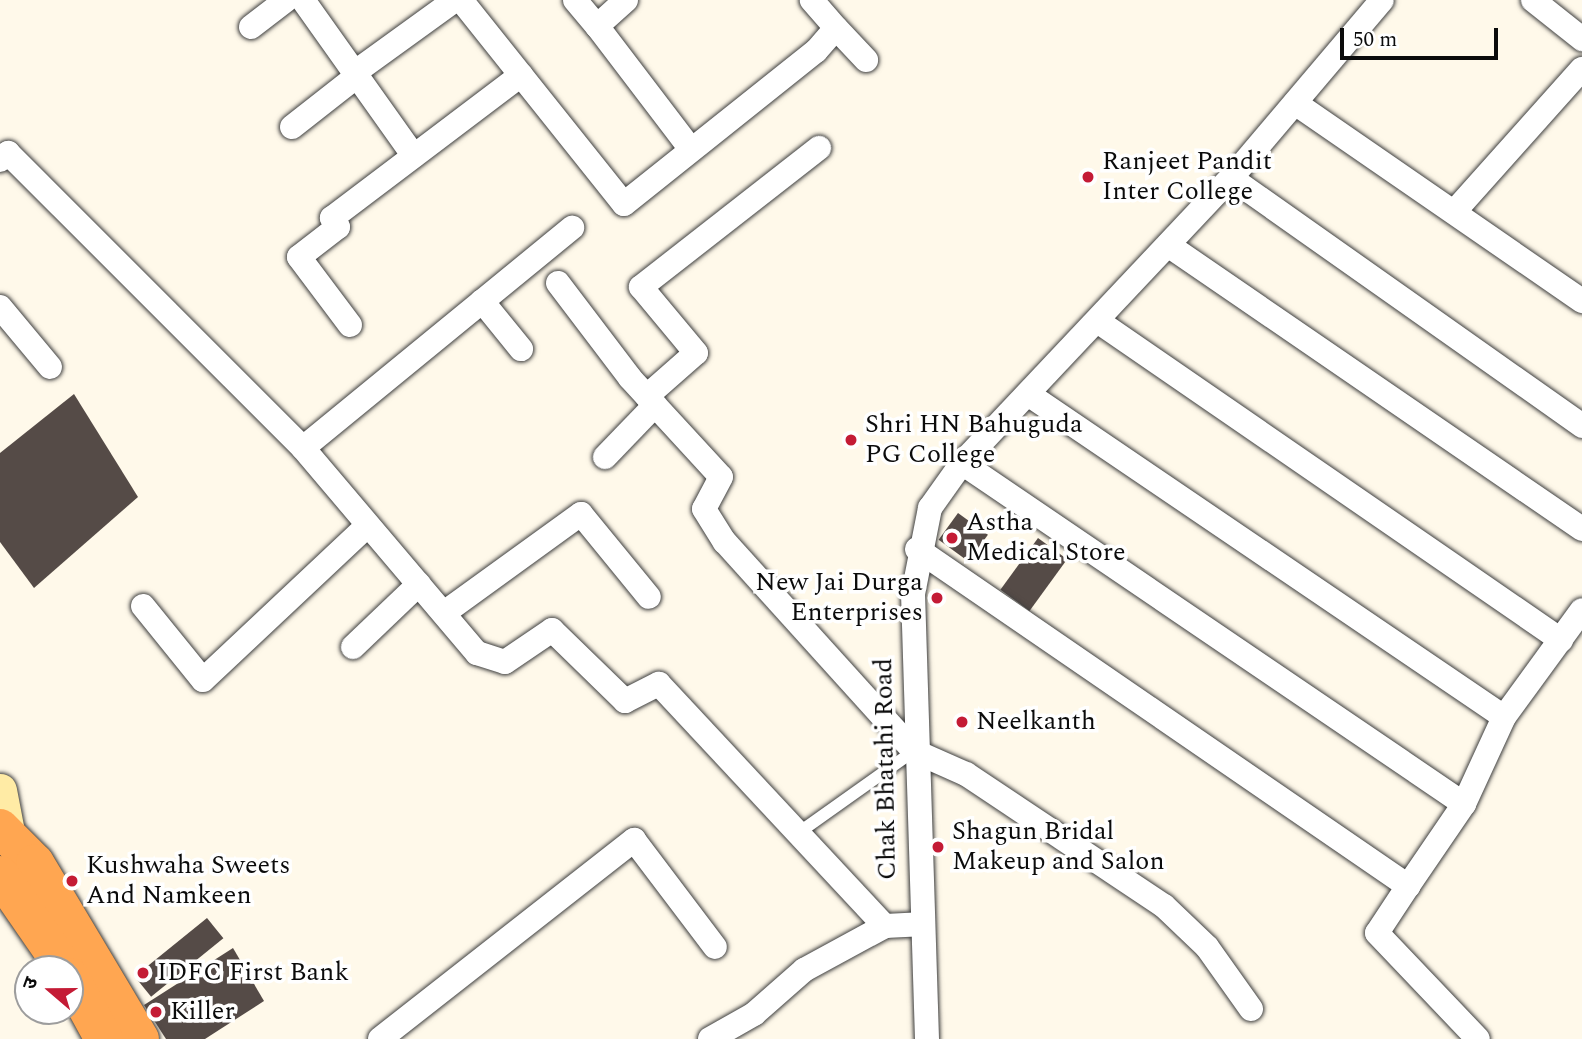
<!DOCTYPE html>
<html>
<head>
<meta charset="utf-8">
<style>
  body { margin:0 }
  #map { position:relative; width:1582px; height:1039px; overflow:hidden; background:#fff9ea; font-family:Spectral,"Noto Sans Devanagari",serif }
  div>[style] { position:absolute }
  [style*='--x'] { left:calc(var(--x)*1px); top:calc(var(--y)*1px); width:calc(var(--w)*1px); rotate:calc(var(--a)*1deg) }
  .building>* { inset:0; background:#554b47; transform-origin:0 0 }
  .roads { filter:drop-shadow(0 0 2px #3e3e3e) drop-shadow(0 0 2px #3e3e3e) }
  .service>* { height:12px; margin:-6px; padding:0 6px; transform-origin:6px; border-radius:6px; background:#fff }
  .minor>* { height:24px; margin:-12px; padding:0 12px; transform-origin:12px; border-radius:12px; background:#fff }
  .secondary>* { height:33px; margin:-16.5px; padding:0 16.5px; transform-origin:16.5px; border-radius:16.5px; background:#ffeba5 }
  .trunk>* { height:38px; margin:-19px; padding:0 19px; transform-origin:19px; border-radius:19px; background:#ffa651 }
  .dots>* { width:19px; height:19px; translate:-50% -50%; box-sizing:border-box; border:4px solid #fff; border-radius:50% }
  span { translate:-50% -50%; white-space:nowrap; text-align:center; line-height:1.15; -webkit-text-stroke:7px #fff; paint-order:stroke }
  .poi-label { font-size:26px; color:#0b0b0b }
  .left { translate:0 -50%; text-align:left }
  .right { translate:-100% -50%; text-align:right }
  .street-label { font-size:26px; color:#0b0b0b }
  .north { position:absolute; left:14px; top:955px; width:70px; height:70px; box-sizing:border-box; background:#fff; border:2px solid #9d9d9d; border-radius:50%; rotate:290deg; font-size:19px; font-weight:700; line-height:28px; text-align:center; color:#0b0b0b }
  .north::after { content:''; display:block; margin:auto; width:24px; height:32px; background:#c41b35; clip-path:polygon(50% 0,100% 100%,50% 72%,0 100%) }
  .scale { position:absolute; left:1340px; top:28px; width:158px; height:32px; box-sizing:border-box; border:4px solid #0b0b0b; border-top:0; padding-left:9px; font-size:21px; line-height:24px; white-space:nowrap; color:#0b0b0b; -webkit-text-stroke:5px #fff; paint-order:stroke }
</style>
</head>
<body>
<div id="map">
  <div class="building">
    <i style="clip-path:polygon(74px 394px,138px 497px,34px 588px,0 542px,0 453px)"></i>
    <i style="left:958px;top:513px;width:37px;height:33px;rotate:36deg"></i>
    <i style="left:1038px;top:538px;width:36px;height:64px;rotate:36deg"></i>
    <i style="left:207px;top:918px;width:26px;height:93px;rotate:51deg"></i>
    <i style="clip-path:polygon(233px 948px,264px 1001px,205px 1039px,166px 1039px,144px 1005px)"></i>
  </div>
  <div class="roads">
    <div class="service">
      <i style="--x:797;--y:834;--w:143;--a:-35.4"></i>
    </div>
    <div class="minor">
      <i style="--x:303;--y:0;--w:191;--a:54.6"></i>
      <i style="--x:461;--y:0;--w:261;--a:51.4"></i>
      <i style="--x:624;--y:204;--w:246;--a:-38.6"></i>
      <i style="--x:816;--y:51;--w:30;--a:-49"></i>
      <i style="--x:836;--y:28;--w:37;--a:-131"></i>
      <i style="--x:575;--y:0;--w:34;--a:50"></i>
      <i style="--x:626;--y:0;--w:39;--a:138"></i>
      <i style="--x:597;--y:26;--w:153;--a:52.7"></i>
      <i style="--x:1533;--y:0;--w:63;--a:38.5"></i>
      <i style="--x:251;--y:27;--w:44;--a:-37.6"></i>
      <i style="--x:836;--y:28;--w:44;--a:46.8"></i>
      <i style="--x:354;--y:73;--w:125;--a:-35.9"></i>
      <i style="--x:1295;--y:103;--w:349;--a:34.6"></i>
      <i style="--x:292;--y:127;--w:83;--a:-38.1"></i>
      <i style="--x:0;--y:160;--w:11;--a:-41"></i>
      <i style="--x:8;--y:153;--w:417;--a:45"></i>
      <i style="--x:303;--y:448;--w:269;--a:49.7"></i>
      <i style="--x:477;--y:653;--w:29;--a:18"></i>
      <i style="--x:505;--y:662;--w:57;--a:-34.2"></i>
      <i style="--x:552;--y:630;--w:102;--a:44.2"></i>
      <i style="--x:625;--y:701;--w:38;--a:-27"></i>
      <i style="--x:659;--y:684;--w:331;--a:47"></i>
      <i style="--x:1231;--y:178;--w:430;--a:35.2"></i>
      <i style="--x:1454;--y:212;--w:192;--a:-48.2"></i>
      <i style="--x:1168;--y:245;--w:502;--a:34.45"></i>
      <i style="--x:558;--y:283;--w:119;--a:52.8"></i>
      <i style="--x:630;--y:378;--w:134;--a:47.4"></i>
      <i style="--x:721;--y:477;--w:36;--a:118"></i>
      <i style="--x:704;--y:509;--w:39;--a:58"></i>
      <i style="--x:725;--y:542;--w:282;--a:47.9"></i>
      <i style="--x:914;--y:751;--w:57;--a:23.9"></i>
      <i style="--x:966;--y:774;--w:238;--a:33.7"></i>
      <i style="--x:1164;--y:906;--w:59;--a:43.6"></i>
      <i style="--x:1207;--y:947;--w:76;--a:54.6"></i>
      <i style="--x:482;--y:301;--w:62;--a:50.9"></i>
      <i style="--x:0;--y:307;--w:78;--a:50.2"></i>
      <i style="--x:1099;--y:322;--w:561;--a:34.54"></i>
      <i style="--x:350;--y:325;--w:85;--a:-126.9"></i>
      <i style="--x:299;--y:257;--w:49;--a:-37.6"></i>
      <i style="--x:338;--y:227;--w:11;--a:-124"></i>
      <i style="--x:332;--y:218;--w:237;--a:-37.1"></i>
      <i style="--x:1028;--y:394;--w:575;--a:34.16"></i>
      <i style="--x:647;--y:396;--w:65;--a:-41.3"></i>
      <i style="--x:696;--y:353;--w:86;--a:-129.8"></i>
      <i style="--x:641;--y:287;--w:226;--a:-38"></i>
      <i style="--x:303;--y:448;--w:348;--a:-39.3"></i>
      <i style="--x:605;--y:457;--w:72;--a:-46.1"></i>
      <i style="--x:962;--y:463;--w:607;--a:34.19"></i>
      <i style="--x:917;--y:549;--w:596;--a:34.46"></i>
      <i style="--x:1408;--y:886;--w:99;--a:-55.7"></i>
      <i style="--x:1464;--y:804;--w:96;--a:-65.3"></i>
      <i style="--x:1504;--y:717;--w:132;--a:-53.9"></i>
      <i style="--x:143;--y:606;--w:95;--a:51"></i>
      <i style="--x:203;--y:680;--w:226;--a:-43.2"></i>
      <i style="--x:444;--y:613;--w:169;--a:-35.9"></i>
      <i style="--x:581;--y:514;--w:107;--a:50.7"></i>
      <i style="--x:353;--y:647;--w:91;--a:-43.7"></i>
      <i style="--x:1408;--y:886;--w:56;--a:123.4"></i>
      <i style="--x:1377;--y:933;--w:146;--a:46.4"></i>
      <i style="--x:380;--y:1039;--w:323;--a:-38.1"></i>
      <i style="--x:634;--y:840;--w:134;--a:52.9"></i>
      <i style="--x:710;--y:1039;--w:51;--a:-29.6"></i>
      <i style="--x:754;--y:1014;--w:67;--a:-41.3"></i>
      <i style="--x:804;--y:970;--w:92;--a:-28.5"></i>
      <i style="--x:885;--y:926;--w:35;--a:-3"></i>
      <i style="--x:927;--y:1039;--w:445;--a:-91.8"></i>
      <i style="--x:913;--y:594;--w:88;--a:-78.8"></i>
      <i style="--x:930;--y:508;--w:55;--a:-54.6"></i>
      <i style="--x:962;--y:463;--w:392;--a:-46.7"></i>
      <i style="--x:1231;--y:178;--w:233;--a:-49.7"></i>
    </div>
    <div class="secondary">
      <i style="--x:0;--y:790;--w:48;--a:79.2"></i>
    </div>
    <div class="trunk">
      <i style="--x:0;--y:828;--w:49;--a:45"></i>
      <i style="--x:35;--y:863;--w:205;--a:59.2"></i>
      <i style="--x:0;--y:875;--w:114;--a:55.3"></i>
      <i style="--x:70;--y:977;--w:71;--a:61.3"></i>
    </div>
  </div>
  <div class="dots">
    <i style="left:1088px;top:177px;background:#c41b35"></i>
    <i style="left:851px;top:440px;background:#c41b35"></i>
    <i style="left:952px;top:538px;background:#c41b35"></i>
    <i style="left:937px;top:598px;background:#c41b35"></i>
    <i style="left:962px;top:722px;background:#c41b35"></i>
    <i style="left:938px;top:847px;background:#c41b35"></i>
    <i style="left:72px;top:881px;background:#c41b35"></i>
    <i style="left:143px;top:973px;background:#c41b35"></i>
    <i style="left:156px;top:1012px;background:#c41b35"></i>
  </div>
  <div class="poi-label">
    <span class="left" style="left:1102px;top:177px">Ranjeet Pandit<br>Inter College</span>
    <span class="left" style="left:865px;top:440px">Shri HN Bahuguda<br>PG College</span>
    <span class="left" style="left:966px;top:538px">Astha<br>Medical Store</span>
    <span class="right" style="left:923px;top:598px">New Jai Durga<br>Enterprises</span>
    <span class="left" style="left:976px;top:722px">Neelkanth</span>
    <span class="left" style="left:952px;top:847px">Shagun Bridal<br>Makeup and Salon</span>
    <span class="left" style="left:86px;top:881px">Kushwaha Sweets<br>And Namkeen</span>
    <span class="left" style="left:157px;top:973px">IDFC First Bank</span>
    <span class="left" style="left:170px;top:1012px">Killer</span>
  </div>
  <div class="street-label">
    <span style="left:886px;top:769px;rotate:-91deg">Chak Bhatahi Road</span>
  </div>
  <div class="north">उ</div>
  <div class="scale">50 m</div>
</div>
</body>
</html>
